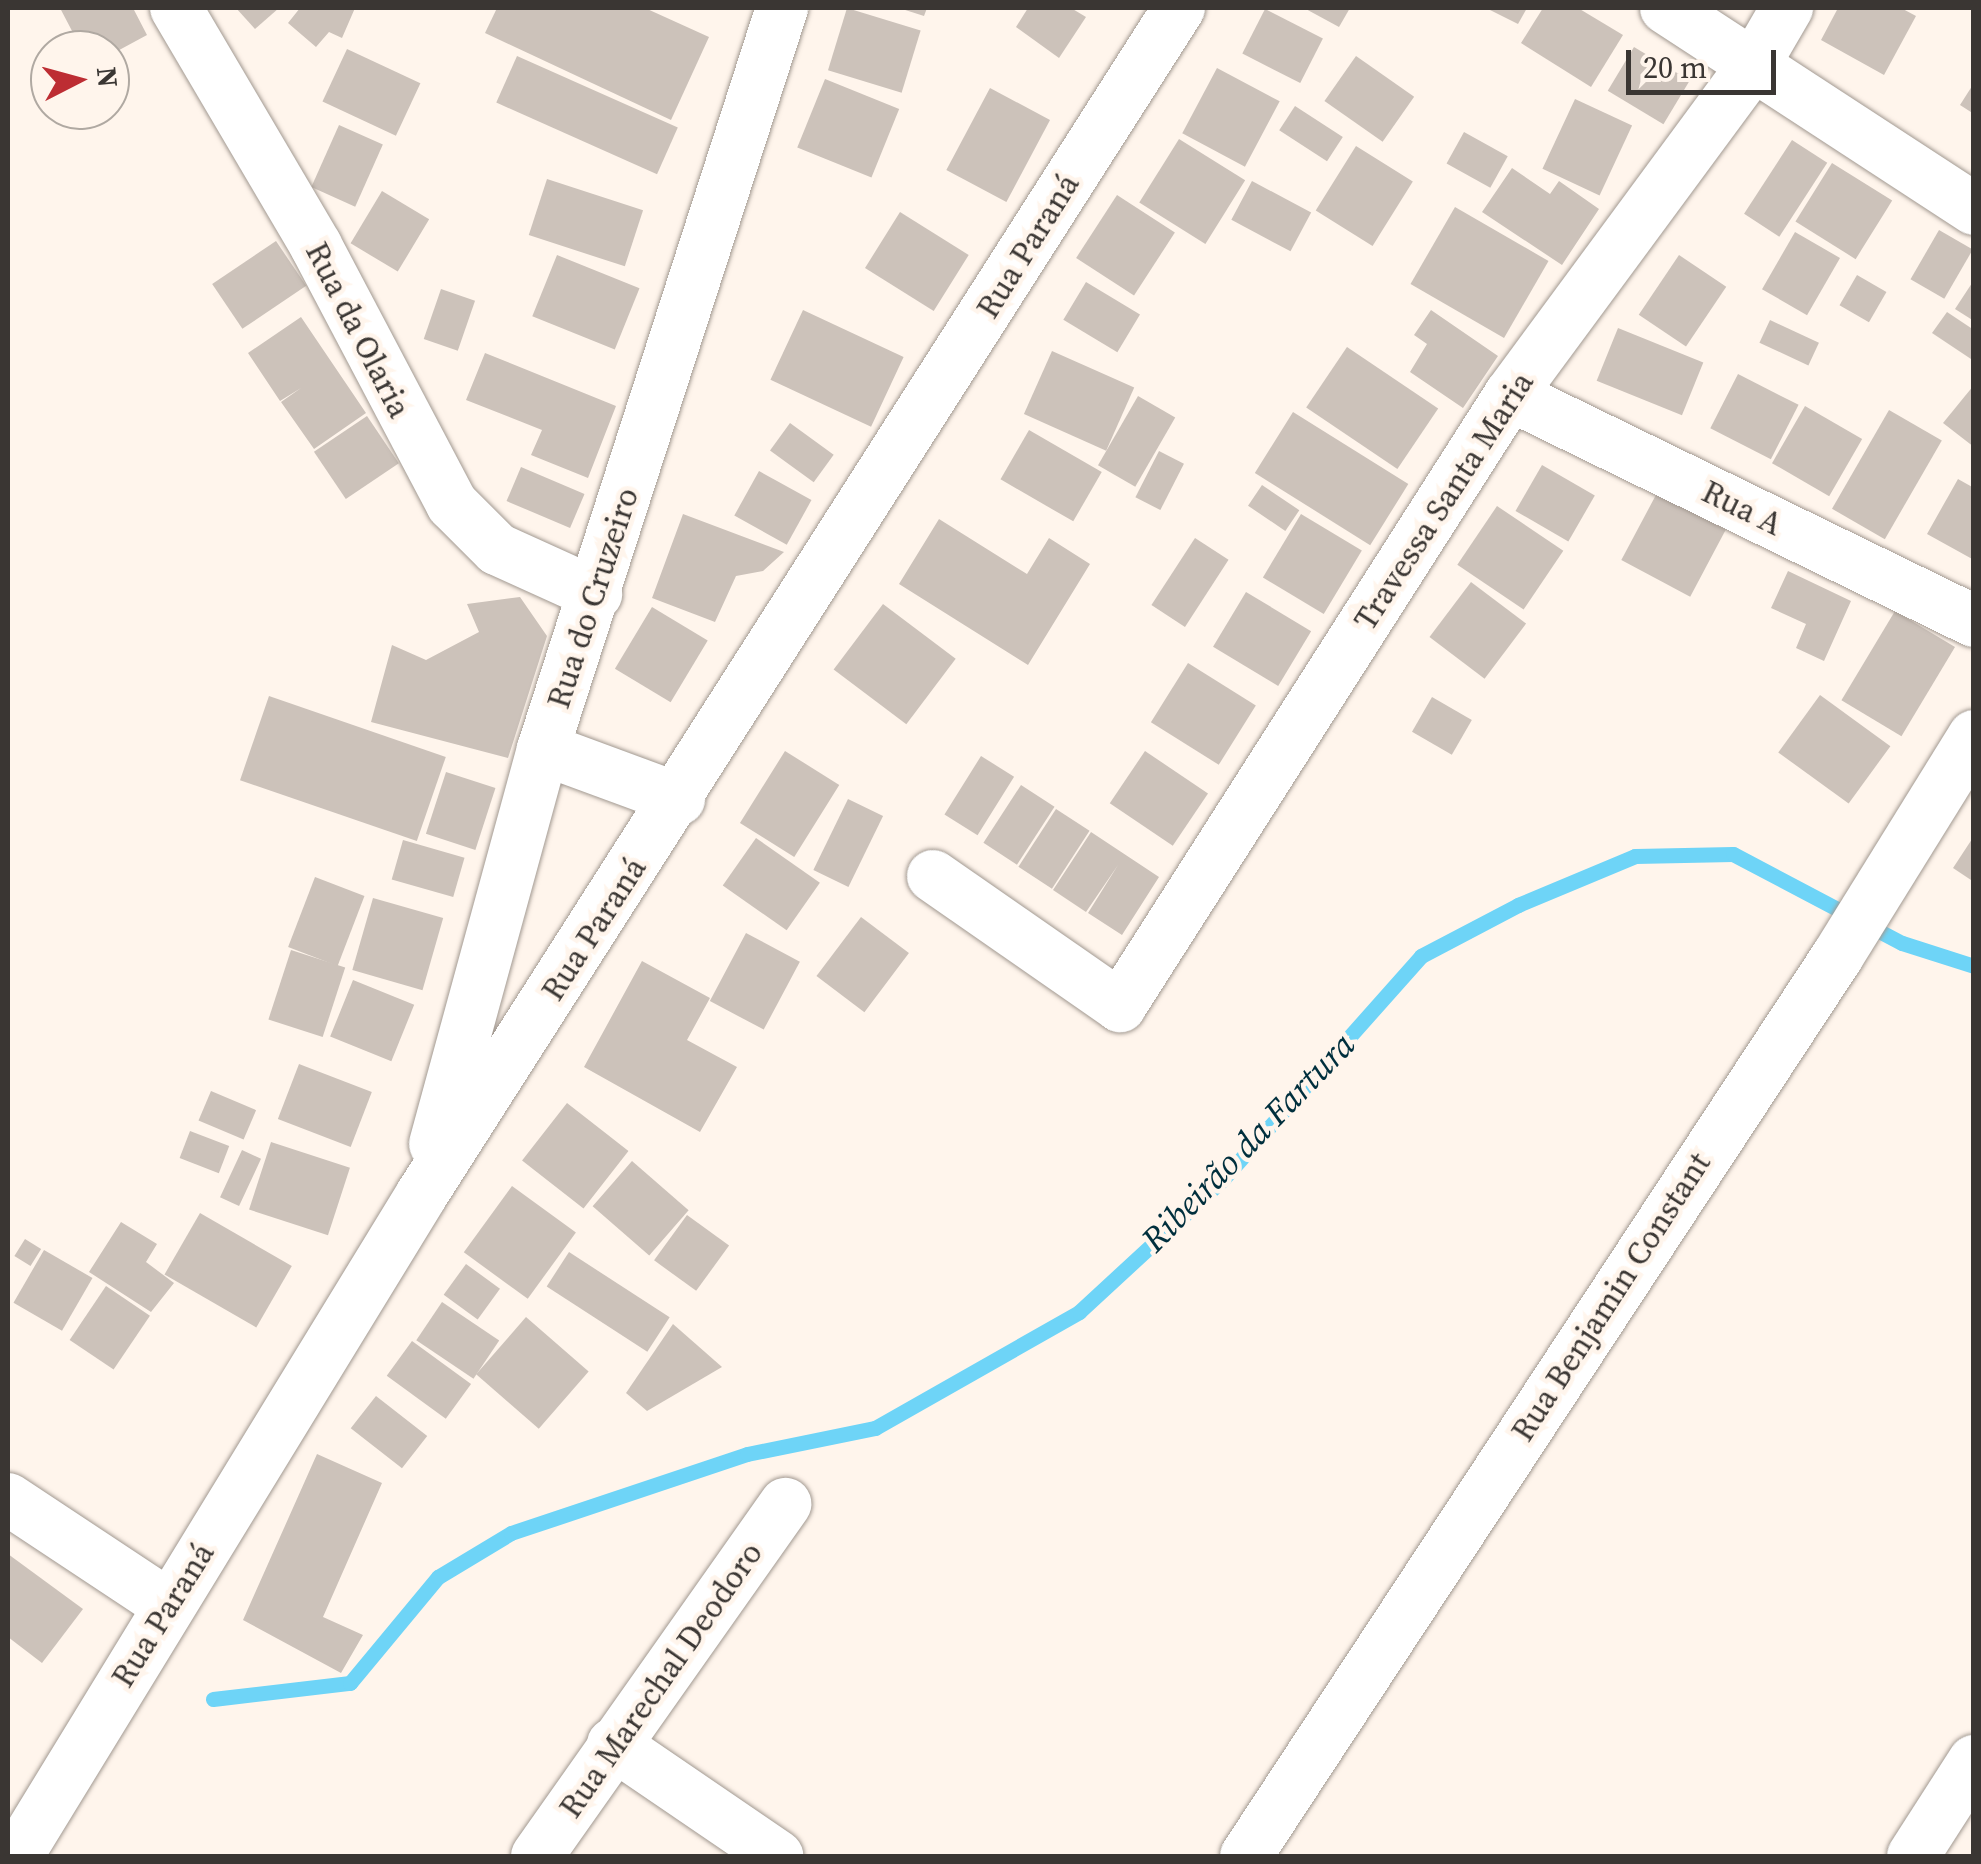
<!DOCTYPE html>
<html>
<head>
<meta charset="utf-8">
<style>
  body { margin:0 }
  #map { position:relative; width:1981px; height:1864px; overflow:hidden; background:#fff5ec; font-family:"Source Serif 4",serif }
  div>[style] { position:absolute }
  [style*='--x'] { left:calc(var(--x)*1px); top:calc(var(--y)*1px); width:calc(var(--w)*1px); rotate:calc(var(--a)*1deg) }
  .stream>* { height:15px; margin:-7.5px; padding:0 7.5px; transform-origin:7.5px; border-radius:7.5px; background:#6ed4f7 }
  .building>* { inset:0; background:#ccc2ba; transform-origin:0 0 }
  .roads { filter:drop-shadow(0 0 2px #a29991) drop-shadow(0 0 2px #a29991) }
  .minor>* { height:52px; margin:-26px; padding:0 26px; transform-origin:26px; border-radius:26px; background:#fff }
  span { translate:-50% -50%; white-space:nowrap; text-align:center; line-height:1.15; -webkit-text-stroke:9px #fff5ec; paint-order:stroke }
  .street-label { font-size:32px; color:#3a3633 }
  .water-label { font-size:35px; color:#002f3d; font-style:italic }
  .frame { position:absolute; inset:0; border:10px solid #3a3633; pointer-events:none }
  .north { position:absolute; left:30px; top:30px; width:100px; height:100px; box-sizing:border-box; background:#fff5ec; border:2px solid #b0a9a2; border-radius:50%; rotate:84deg; font-size:28px; font-weight:700; line-height:40px; text-align:center; color:#3a3633 }
  .north::after { content:''; display:block; margin:auto; width:35px; height:45px; background:#bd2d33; clip-path:polygon(50% 0,100% 100%,50% 72%,0 100%) }
  .scale { position:absolute; left:1626px; top:50px; width:150px; height:45px; box-sizing:border-box; border:5px solid #3a3633; border-top:0; padding-left:12px; font-size:30px; line-height:35px; white-space:nowrap; color:#3a3633; -webkit-text-stroke:8px #fff5ec; paint-order:stroke }
</style>
</head>
<body>
<div id="map">
  <div class="stream">
    <i style="--x:213;--y:1699;--w:138;--a:-6.7"></i>
    <i style="--x:350;--y:1683;--w:138;--a:-50.3"></i>
    <i style="--x:438;--y:1577;--w:85;--a:-31.1"></i>
    <i style="--x:511;--y:1533;--w:249;--a:-18.5"></i>
    <i style="--x:747;--y:1454;--w:131;--a:-11.5"></i>
    <i style="--x:875;--y:1428;--w:235;--a:-29.6"></i>
    <i style="--x:1079;--y:1312;--w:197;--a:-42.7"></i>
    <i style="--x:1224;--y:1178;--w:297;--a:-48.4"></i>
    <i style="--x:1421;--y:956;--w:110;--a:-27.7"></i>
    <i style="--x:1518;--y:905;--w:127;--a:-22.7"></i>
    <i style="--x:1635;--y:856;--w:98;--a:-1.2"></i>
    <i style="--x:1733;--y:854;--w:191;--a:27.8"></i>
    <i style="--x:1902;--y:943;--w:76;--a:17.7"></i>
  </div>
  <div class="building">
    <i style="clip-path:polygon(60px 8px,133px 8px,147px 35px,110px 55px,110px 50px,82px 50px)"></i>
    <i style="clip-path:polygon(236px 8px,279px 8px,255px 29px)"></i>
    <i style="clip-path:polygon(300px 8px,355px 8px,342px 38px,329px 32px,316px 47px,288px 23px)"></i>
    <i style="clip-path:polygon(497px 8px,645px 8px,709px 37px,671px 120px,485px 33px)"></i>
    <i style="left:847px;top:8px;width:77px;height:65px;rotate:17deg"></i>
    <i style="clip-path:polygon(899px 8px,927px 8px,924px 16px)"></i>
    <i style="clip-path:polygon(1028px 8px,1071px 8px,1086px 17px,1059px 58px,1016px 27px)"></i>
    <i style="clip-path:polygon(1304px 8px,1350px 8px,1339px 27px)"></i>
    <i style="clip-path:polygon(1486px 8px,1527px 8px,1518px 24px)"></i>
    <i style="clip-path:polygon(1543px 8px,1578px 8px,1623px 35px,1591px 87px,1521px 43px)"></i>
    <i style="clip-path:polygon(1838px 8px,1901px 8px,1916px 16px,1884px 75px,1821px 40px)"></i>
    <i style="left:1265px;top:9px;width:65px;height:50px;rotate:27deg"></i>
    <i style="left:1634px;top:47px;width:65px;height:51px;rotate:31deg"></i>
    <i style="left:347px;top:49px;width:81px;height:58px;rotate:25deg"></i>
    <i style="left:517px;top:56px;width:176px;height:51px;rotate:24deg"></i>
    <i style="left:1356px;top:56px;width:71px;height:55px;rotate:35deg"></i>
    <i style="left:1217px;top:68px;width:71px;height:74px;rotate:28deg"></i>
    <i style="left:825px;top:79px;width:80px;height:74px;rotate:22deg"></i>
    <i style="clip-path:polygon(1974px 83px,1974px 114px,1960px 105px)"></i>
    <i style="left:990px;top:88px;width:68px;height:93px;rotate:28deg"></i>
    <i style="left:1575px;top:99px;width:63px;height:77px;rotate:25deg"></i>
    <i style="left:1295px;top:106px;width:57px;height:29px;rotate:33deg"></i>
    <i style="left:339px;top:125px;width:48px;height:68px;rotate:24deg"></i>
    <i style="left:1464px;top:132px;width:50px;height:36px;rotate:29deg"></i>
    <i style="left:1179px;top:139px;width:78px;height:75px;rotate:32deg"></i>
    <i style="left:1792px;top:140px;width:42px;height:88px;rotate:33deg"></i>
    <i style="left:1356px;top:146px;width:67px;height:76px;rotate:32deg"></i>
    <i style="left:1832px;top:163px;width:71px;height:69px;rotate:32deg"></i>
    <i style="clip-path:polygon(1512px 168px,1550px 194px,1559px 181px,1599px 209px,1562px 265px,1482px 212px)"></i>
    <i style="left:547px;top:179px;width:101px;height:59px;rotate:18deg"></i>
    <i style="left:1252px;top:181px;width:67px;height:44px;rotate:28deg"></i>
    <i style="left:382px;top:191px;width:55px;height:61px;rotate:31deg"></i>
    <i style="left:1117px;top:195px;width:69px;height:75px;rotate:33deg"></i>
    <i style="left:1455px;top:207px;width:108px;height:89px;rotate:30deg"></i>
    <i style="left:900px;top:212px;width:81px;height:66px;rotate:32deg"></i>
    <i style="left:1939px;top:230px;width:39px;height:57px;rotate:30deg"></i>
    <i style="left:1795px;top:232px;width:52px;height:66px;rotate:30deg"></i>
    <i style="left:276px;top:241px;width:54px;height:77px;rotate:56deg"></i>
    <i style="left:557px;top:255px;width:89px;height:66px;rotate:22deg"></i>
    <i style="left:1679px;top:255px;width:57px;height:72px;rotate:34deg"></i>
    <i style="left:1857px;top:275px;width:34px;height:35px;rotate:30deg"></i>
    <i style="clip-path:polygon(1974px 280px,1974px 321px,1955px 309px)"></i>
    <i style="left:1086px;top:282px;width:63px;height:44px;rotate:31deg"></i>
    <i style="left:441px;top:289px;width:36px;height:53px;rotate:19deg"></i>
    <i style="left:803px;top:310px;width:111px;height:77px;rotate:25deg"></i>
    <i style="clip-path:polygon(1431px 310px,1498px 356px,1463px 408px,1410px 372px,1427px 344px,1414px 335px)"></i>
    <i style="clip-path:polygon(1947px 312px,1974px 330px,1974px 361px,1932px 333px)"></i>
    <i style="clip-path:polygon(301px 317px,366px 413px,314px 449px,281px 402px,301px 388px,280px 401px,248px 353px)"></i>
    <i style="left:1770px;top:320px;width:54px;height:25px;rotate:25deg"></i>
    <i style="left:1618px;top:328px;width:92px;height:57px;rotate:22deg"></i>
    <i style="left:1347px;top:347px;width:110px;height:73px;rotate:34deg"></i>
    <i style="left:1052px;top:351px;width:90px;height:69px;rotate:24deg"></i>
    <i style="clip-path:polygon(485px 353px,616px 406px,588px 478px,531px 455px,542px 430px,466px 400px)"></i>
    <i style="left:1738px;top:374px;width:68px;height:61px;rotate:27deg"></i>
    <i style="clip-path:polygon(1974px 385px,1974px 447px,1943px 423px)"></i>
    <i style="left:1138px;top:396px;width:43px;height:80px;rotate:30deg"></i>
    <i style="left:1805px;top:406px;width:66px;height:66px;rotate:30deg"></i>
    <i style="left:1889px;top:410px;width:61px;height:114px;rotate:30deg"></i>
    <i style="left:1293px;top:412px;width:136px;height:72px;rotate:32deg"></i>
    <i style="left:367px;top:416px;width:57px;height:64px;rotate:56deg"></i>
    <i style="left:790px;top:423px;width:54px;height:34px;rotate:36deg"></i>
    <i style="left:1029px;top:430px;width:84px;height:57px;rotate:30deg"></i>
    <i style="left:1159px;top:451px;width:28px;height:52px;rotate:27deg"></i>
    <i style="left:1542px;top:465px;width:61px;height:53px;rotate:30deg"></i>
    <i style="left:521px;top:467px;width:69px;height:37px;rotate:23deg"></i>
    <i style="left:759px;top:471px;width:60px;height:51px;rotate:29deg"></i>
    <i style="clip-path:polygon(1958px 479px,1974px 488px,1974px 560px,1927px 534px)"></i>
    <i style="left:1262px;top:485px;width:45px;height:25px;rotate:34deg"></i>
    <i style="left:1657px;top:493px;width:78px;height:76px;rotate:28deg"></i>
    <i style="left:1497px;top:506px;width:80px;height:71px;rotate:34deg"></i>
    <i style="clip-path:polygon(683px 514px,784px 552px,763px 571px,736px 576px,715px 622px,652px 598px)"></i>
    <i style="left:1301px;top:514px;width:71px;height:74px;rotate:31deg"></i>
    <i style="clip-path:polygon(939px 519px,1027px 574px,1049px 538px,1090px 564px,1028px 665px,899px 584px)"></i>
    <i style="left:1195px;top:538px;width:40px;height:80px;rotate:33deg"></i>
    <i style="clip-path:polygon(1788px 571px,1851px 601px,1824px 661px,1796px 648px,1806px 624px,1771px 608px)"></i>
    <i style="left:1471px;top:582px;width:69px;height:69px;rotate:37deg"></i>
    <i style="left:1246px;top:592px;width:76px;height:64px;rotate:31deg"></i>
    <i style="clip-path:polygon(520px 597px,547px 636px,508px 758px,371px 722px,392px 645px,426px 660px,479px 632px,467px 604px)"></i>
    <i style="left:883px;top:604px;width:91px;height:82px;rotate:37deg"></i>
    <i style="left:652px;top:607px;width:65px;height:72px;rotate:31deg"></i>
    <i style="left:1895px;top:611px;width:70px;height:104px;rotate:31deg"></i>
    <i style="left:1188px;top:663px;width:80px;height:70px;rotate:32deg"></i>
    <i style="left:1820px;top:695px;width:87px;height:71px;rotate:36deg"></i>
    <i style="left:269px;top:696px;width:187px;height:89px;rotate:19deg"></i>
    <i style="left:1432px;top:697px;width:46px;height:40px;rotate:30deg"></i>
    <i style="left:785px;top:751px;width:64px;height:85px;rotate:32deg"></i>
    <i style="left:1145px;top:751px;width:76px;height:63px;rotate:34deg"></i>
    <i style="left:981px;top:756px;width:39px;height:69px;rotate:32deg"></i>
    <i style="left:446px;top:772px;width:52px;height:65px;rotate:18deg"></i>
    <i style="left:1021px;top:785px;width:40px;height:69px;rotate:33deg"></i>
    <i style="left:848px;top:799px;width:39px;height:79px;rotate:26deg"></i>
    <i style="left:1056px;top:809px;width:40px;height:69px;rotate:33deg"></i>
    <i style="clip-path:polygon(1091px 832px,1159px 877px,1122px 935px,1088px 913px,1118px 865px,1086px 912px,1053px 890px)"></i>
    <i style="clip-path:polygon(1974px 836px,1974px 882px,1953px 868px)"></i>
    <i style="left:756px;top:838px;width:78px;height:58px;rotate:35deg"></i>
    <i style="left:403px;top:840px;width:64px;height:41px;rotate:16deg"></i>
    <i style="left:315px;top:877px;width:53px;height:75px;rotate:21deg"></i>
    <i style="left:373px;top:898px;width:73px;height:75px;rotate:16deg"></i>
    <i style="left:861px;top:917px;width:60px;height:74px;rotate:37deg"></i>
    <i style="left:746px;top:933px;width:61px;height:77px;rotate:28deg"></i>
    <i style="left:291px;top:950px;width:57px;height:73px;rotate:18deg"></i>
    <i style="clip-path:polygon(642px 961px,710px 998px,687px 1040px,737px 1067px,700px 1132px,584px 1067px)"></i>
    <i style="left:353px;top:980px;width:66px;height:61px;rotate:22deg"></i>
    <i style="left:299px;top:1064px;width:78px;height:59px;rotate:21deg"></i>
    <i style="left:211px;top:1091px;width:49px;height:32px;rotate:23deg"></i>
    <i style="left:567px;top:1103px;width:78px;height:73px;rotate:38deg"></i>
    <i style="left:190px;top:1131px;width:42px;height:29px;rotate:21deg"></i>
    <i style="left:271px;top:1142px;width:83px;height:71px;rotate:18deg"></i>
    <i style="left:242px;top:1150px;width:21px;height:52px;rotate:25deg"></i>
    <i style="left:632px;top:1161px;width:75px;height:60px;rotate:41deg"></i>
    <i style="left:512px;top:1186px;width:79px;height:82px;rotate:36deg"></i>
    <i style="left:200px;top:1213px;width:106px;height:71px;rotate:30deg"></i>
    <i style="left:687px;top:1215px;width:52px;height:56px;rotate:36deg"></i>
    <i style="clip-path:polygon(121px 1222px,157px 1244px,146px 1262px,174px 1283px,151px 1312px,89px 1272px)"></i>
    <i style="left:25px;top:1239px;width:19px;height:20px;rotate:32deg"></i>
    <i style="left:44px;top:1250px;width:56px;height:61px;rotate:30deg"></i>
    <i style="left:569px;top:1252px;width:120px;height:41px;rotate:33deg"></i>
    <i style="left:466px;top:1264px;width:42px;height:38px;rotate:36deg"></i>
    <i style="left:106px;top:1286px;width:53px;height:65px;rotate:34deg"></i>
    <i style="left:442px;top:1302px;width:69px;height:46px;rotate:34deg"></i>
    <i style="left:526px;top:1317px;width:83px;height:76px;rotate:41deg"></i>
    <i style="clip-path:polygon(673px 1324px,722px 1367px,647px 1411px,626px 1393px)"></i>
    <i style="left:412px;top:1341px;width:73px;height:43px;rotate:36deg"></i>
    <i style="left:376px;top:1396px;width:65px;height:41px;rotate:38deg"></i>
    <i style="clip-path:polygon(317px 1454px,382px 1483px,323px 1617px,363px 1635px,341px 1673px,243px 1620px)"></i>
    <i style="clip-path:polygon(8px 1554px,83px 1609px,42px 1663px,8px 1637px)"></i>
  </div>
  <div class="roads">
    <div class="minor">
      <i style="--x:176;--y:8;--w:276;--a:59.5"></i>
      <i style="--x:316;--y:246;--w:292;--a:62.2"></i>
      <i style="--x:452;--y:504;--w:64;--a:45"></i>
      <i style="--x:497;--y:549;--w:109;--a:24.4"></i>
      <i style="--x:1666;--y:8;--w:368;--a:33.1"></i>
      <i style="--x:1510;--y:395;--w:516;--a:25.97"></i>
      <i style="--x:543;--y:749;--w:145;--a:20.2"></i>
      <i style="--x:933;--y:876;--w:228;--a:34.8"></i>
      <i style="--x:1120;--y:1006;--w:725;--a:-57.45"></i>
      <i style="--x:1510;--y:395;--w:413;--a:-53.6"></i>
      <i style="--x:1755;--y:63;--w:64;--a:-59.8"></i>
      <i style="--x:435;--y:1144;--w:409;--a:-74.7"></i>
      <i style="--x:543;--y:749;--w:779;--a:-72.12"></i>
      <i style="--x:8;--y:1499;--w:192;--a:33.5"></i>
      <i style="--x:613;--y:1744;--w:199;--a:34.3"></i>
      <i style="--x:17;--y:1856;--w:776;--a:-58.54"></i>
      <i style="--x:422;--y:1194;--w:1407;--a:-57.45"></i>
      <i style="--x:537;--y:1856;--w:431;--a:-54.8"></i>
      <i style="--x:1246;--y:1856;--w:1076;--a:-56.68"></i>
      <i style="--x:1837;--y:957;--w:260;--a:-58.2"></i>
      <i style="--x:1913;--y:1856;--w:113;--a:-57.3"></i>
    </div>
  </div>
  <div class="street-label">
    <span style="left:1028px;top:246px;rotate:-58deg">Rua Paraná</span>
    <span style="left:358px;top:330px;rotate:63deg">Rua da Olaria</span>
    <span style="left:1444px;top:501px;rotate:-57deg">Travessa Santa Maria</span>
    <span style="left:1742px;top:508px;rotate:26deg">Rua A</span>
    <span style="left:593px;top:598px;rotate:-72deg">Rua do Cruzeiro</span>
    <span style="left:594px;top:929px;rotate:-57deg">Rua Paraná</span>
    <span style="left:1611px;top:1297px;rotate:-57deg">Rua Benjamin Constant</span>
    <span style="left:163px;top:1615px;rotate:-58deg">Rua Paraná</span>
    <span style="left:661px;top:1680px;rotate:-55deg">Rua Marechal Deodoro</span>
  </div>
  <div class="water-label">
    <span style="left:1248px;top:1142px;rotate:-46deg">Ribeirão da Fartura</span>
  </div>
  <div class="frame"></div>
  <div class="north">N</div>
  <div class="scale">20 m</div>
</div>
</body>
</html>
